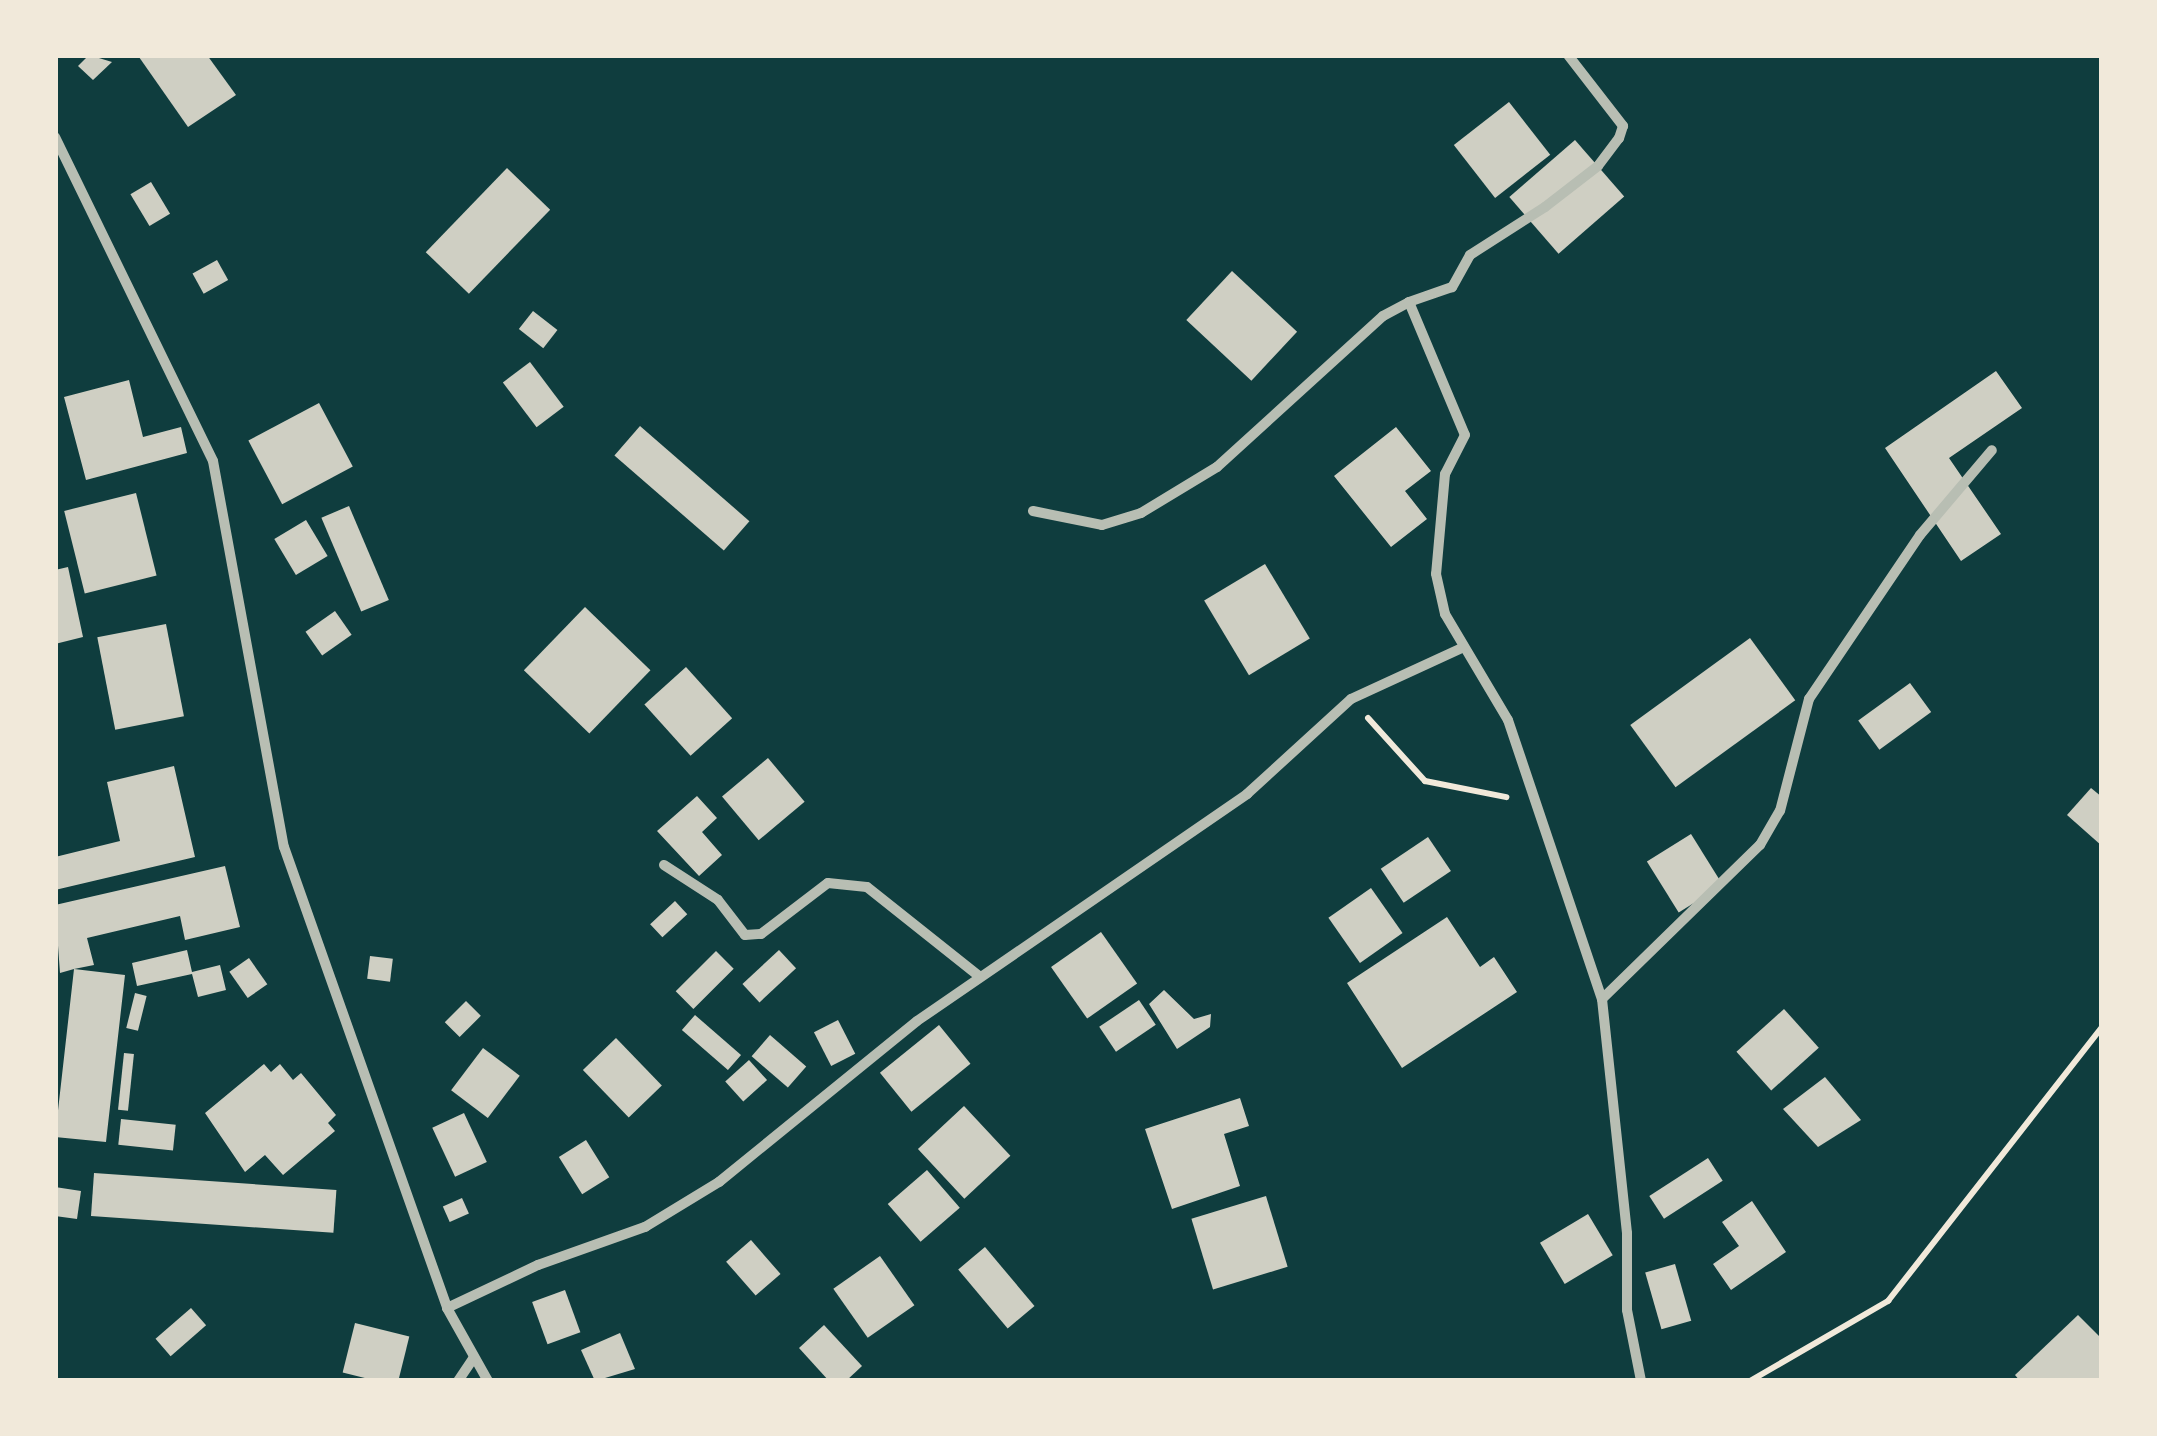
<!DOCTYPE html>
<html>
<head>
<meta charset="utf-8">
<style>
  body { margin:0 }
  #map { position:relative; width:2157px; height:1436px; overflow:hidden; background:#0f3d3e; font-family:Quicksand,sans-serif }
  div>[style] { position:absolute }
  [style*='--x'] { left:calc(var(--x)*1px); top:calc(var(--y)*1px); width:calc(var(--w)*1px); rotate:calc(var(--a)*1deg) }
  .building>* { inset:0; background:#cfcfc3; transform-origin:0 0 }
  .path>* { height:6px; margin:-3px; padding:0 3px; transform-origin:3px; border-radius:3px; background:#f1e9da }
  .minor>* { height:10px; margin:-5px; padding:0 5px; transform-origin:5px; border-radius:5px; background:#b8beb3 }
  span { translate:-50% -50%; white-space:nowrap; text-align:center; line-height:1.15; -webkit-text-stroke:9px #f1e9da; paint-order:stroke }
  .frame { position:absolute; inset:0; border:58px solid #f1e9da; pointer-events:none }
</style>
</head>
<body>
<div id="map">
  <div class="building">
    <i style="clip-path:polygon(89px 55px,112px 62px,93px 80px,78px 66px)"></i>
    <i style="clip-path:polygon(207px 55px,236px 95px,188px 127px,139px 57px)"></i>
    <i style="left:1509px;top:102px;width:67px;height:70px;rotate:52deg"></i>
    <i style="left:1575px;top:140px;width:75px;height:87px;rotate:49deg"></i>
    <i style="left:507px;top:168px;width:60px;height:117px;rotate:44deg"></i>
    <i style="left:151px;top:182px;width:37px;height:24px;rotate:59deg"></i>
    <i style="left:217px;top:260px;width:23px;height:28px;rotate:61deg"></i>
    <i style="left:1232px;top:271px;width:89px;height:67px;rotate:43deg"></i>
    <i style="left:533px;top:311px;width:31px;height:23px;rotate:38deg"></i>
    <i style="left:530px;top:362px;width:56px;height:34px;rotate:53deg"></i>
    <i style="clip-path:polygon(1996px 371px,2022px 408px,1949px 458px,2001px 534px,1961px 561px,1885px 448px)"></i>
    <i style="clip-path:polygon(129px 380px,143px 437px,181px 427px,187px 453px,86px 480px,64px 397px)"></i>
    <i style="left:319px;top:403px;width:72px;height:80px;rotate:62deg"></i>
    <i style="left:640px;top:426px;width:145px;height:39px;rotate:41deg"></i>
    <i style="clip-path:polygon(1396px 427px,1431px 471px,1405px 491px,1427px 519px,1391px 547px,1334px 476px)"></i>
    <i style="left:136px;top:493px;width:85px;height:74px;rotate:76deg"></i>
    <i style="left:349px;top:506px;width:102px;height:30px;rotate:67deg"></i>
    <i style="left:306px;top:520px;width:42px;height:37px;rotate:59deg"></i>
    <i style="left:1265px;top:564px;width:87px;height:71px;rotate:59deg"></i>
    <i style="clip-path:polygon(68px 567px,83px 637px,55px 644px,55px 570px)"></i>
    <i style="left:585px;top:607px;width:91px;height:88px;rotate:44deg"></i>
    <i style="left:335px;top:611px;width:29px;height:36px;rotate:55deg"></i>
    <i style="left:166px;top:624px;width:94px;height:70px;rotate:79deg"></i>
    <i style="left:1750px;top:638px;width:77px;height:148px;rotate:54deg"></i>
    <i style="left:686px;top:667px;width:69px;height:56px;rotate:48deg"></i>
    <i style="left:1910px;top:683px;width:36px;height:64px;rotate:54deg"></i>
    <i style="left:768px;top:758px;width:57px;height:60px;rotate:50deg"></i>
    <i style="clip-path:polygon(174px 766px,195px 857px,55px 890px,55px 857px,120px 841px,107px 782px)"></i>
    <i style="clip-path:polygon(2091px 788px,2102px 797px,2102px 846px,2067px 815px)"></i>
    <i style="clip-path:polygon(697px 796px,717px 818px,702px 832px,722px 855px,699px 876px,657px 831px)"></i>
    <i style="left:1691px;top:834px;width:60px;height:52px;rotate:58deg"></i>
    <i style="left:1428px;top:837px;width:41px;height:57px;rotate:56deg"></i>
    <i style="clip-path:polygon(225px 866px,240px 927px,185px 940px,180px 916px,87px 938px,94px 965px,74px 969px,125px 975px,106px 1142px,55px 1137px,74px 969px,60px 973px,55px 905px)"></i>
    <i style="left:1371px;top:888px;width:55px;height:52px;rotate:55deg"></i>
    <i style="left:675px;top:901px;width:18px;height:34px;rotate:47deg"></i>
    <i style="clip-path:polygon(1447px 917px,1480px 967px,1494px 957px,1517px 992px,1402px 1068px,1347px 983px)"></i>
    <i style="left:1101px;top:932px;width:63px;height:61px;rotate:55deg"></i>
    <i style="clip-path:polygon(187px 950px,192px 972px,220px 965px,226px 990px,198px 997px,192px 974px,137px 986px,132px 963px)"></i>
    <i style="left:779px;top:950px;width:25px;height:50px;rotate:47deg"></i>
    <i style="left:716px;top:951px;width:25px;height:57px;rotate:45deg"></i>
    <i style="left:370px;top:956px;width:23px;height:23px;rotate:7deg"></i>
    <i style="left:249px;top:958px;width:32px;height:24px;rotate:55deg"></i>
    <i style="clip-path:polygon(1164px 990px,1194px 1019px,1211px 1014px,1210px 1027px,1177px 1049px,1149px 1004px)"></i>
    <i style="left:135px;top:993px;width:12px;height:36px;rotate:14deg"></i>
    <i style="left:1139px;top:1000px;width:30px;height:48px;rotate:56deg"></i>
    <i style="left:466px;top:1001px;width:21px;height:30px;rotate:45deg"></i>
    <i style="left:1784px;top:1009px;width:52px;height:64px;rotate:48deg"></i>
    <i style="left:695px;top:1015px;width:61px;height:20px;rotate:41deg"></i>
    <i style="left:838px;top:1020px;width:38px;height:27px;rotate:63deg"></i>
    <i style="left:939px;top:1025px;width:50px;height:76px;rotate:51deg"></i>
    <i style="left:770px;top:1035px;width:48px;height:28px;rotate:41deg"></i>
    <i style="left:616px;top:1038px;width:66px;height:46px;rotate:46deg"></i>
    <i style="left:483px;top:1048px;width:46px;height:53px;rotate:37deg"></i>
    <i style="left:124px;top:1053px;width:10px;height:57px;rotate:6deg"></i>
    <i style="left:749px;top:1060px;width:27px;height:32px;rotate:48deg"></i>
    <i style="clip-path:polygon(264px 1064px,271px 1072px,280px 1064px,293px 1080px,301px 1073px,336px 1115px,328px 1123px,335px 1131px,283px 1175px,265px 1155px,245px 1172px,205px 1113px)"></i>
    <i style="clip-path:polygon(1825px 1077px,1861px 1120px,1818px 1147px,1783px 1109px)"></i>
    <i style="clip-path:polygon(1240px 1098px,1249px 1126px,1224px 1134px,1240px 1186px,1172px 1209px,1145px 1129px)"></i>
    <i style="left:964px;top:1106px;width:68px;height:63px;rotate:47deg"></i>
    <i style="left:464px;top:1113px;width:54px;height:35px;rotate:65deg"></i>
    <i style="left:121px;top:1119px;width:55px;height:26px;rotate:6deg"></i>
    <i style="left:586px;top:1140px;width:44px;height:32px;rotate:58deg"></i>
    <i style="left:1708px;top:1158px;width:27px;height:70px;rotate:57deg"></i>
    <i style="left:927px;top:1170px;width:50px;height:52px;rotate:49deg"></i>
    <i style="left:94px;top:1173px;width:243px;height:43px;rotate:4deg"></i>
    <i style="clip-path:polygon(55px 1187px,81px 1191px,77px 1219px,55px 1216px)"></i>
    <i style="left:1266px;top:1196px;width:74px;height:78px;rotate:73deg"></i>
    <i style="left:462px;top:1198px;width:17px;height:21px;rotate:66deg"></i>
    <i style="clip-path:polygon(1752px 1201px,1786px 1252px,1731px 1290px,1713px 1264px,1739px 1246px,1722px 1222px)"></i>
    <i style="left:1588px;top:1214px;width:48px;height:56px;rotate:59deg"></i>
    <i style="left:751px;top:1240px;width:45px;height:33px;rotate:49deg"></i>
    <i style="left:985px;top:1247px;width:77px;height:35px;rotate:50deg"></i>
    <i style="left:880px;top:1256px;width:60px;height:57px;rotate:55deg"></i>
    <i style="left:1675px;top:1264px;width:59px;height:31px;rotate:74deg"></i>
    <i style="left:565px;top:1290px;width:45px;height:35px;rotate:70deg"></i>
    <i style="left:191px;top:1308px;width:23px;height:47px;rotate:49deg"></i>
    <i style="clip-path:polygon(2078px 1315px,2102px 1339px,2102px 1381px,2020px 1381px,2015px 1375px)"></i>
    <i style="left:355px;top:1323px;width:56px;height:51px;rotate:14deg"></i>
    <i style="clip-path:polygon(824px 1325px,862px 1366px,846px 1381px,829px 1381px,799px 1348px)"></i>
    <i style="clip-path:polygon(620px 1333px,635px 1369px,595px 1381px,581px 1350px)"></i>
  </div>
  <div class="path">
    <i style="--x:1368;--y:718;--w:85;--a:47.9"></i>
    <i style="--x:1425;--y:781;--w:83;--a:11.2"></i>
    <i style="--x:1750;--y:1381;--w:160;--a:-30.1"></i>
    <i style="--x:1888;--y:1301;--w:348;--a:-52"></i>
  </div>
  <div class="minor">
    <i style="--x:1568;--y:55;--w:90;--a:52.2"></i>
    <i style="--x:1623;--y:126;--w:13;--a:108"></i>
    <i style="--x:1619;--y:138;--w:35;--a:127"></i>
    <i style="--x:1598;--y:166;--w:67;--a:142.3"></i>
    <i style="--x:1545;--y:207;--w:89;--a:147.4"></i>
    <i style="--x:1470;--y:255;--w:37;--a:119"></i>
    <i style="--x:1452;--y:287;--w:46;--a:160.8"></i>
    <i style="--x:1409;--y:302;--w:144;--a:67.2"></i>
    <i style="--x:1465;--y:435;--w:44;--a:117.1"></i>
    <i style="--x:1445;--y:474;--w:100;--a:95.1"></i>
    <i style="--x:1436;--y:574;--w:41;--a:77.3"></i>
    <i style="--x:1445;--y:614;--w:123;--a:59.3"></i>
    <i style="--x:1508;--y:720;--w:294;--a:71.4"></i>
    <i style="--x:1602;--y:999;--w:235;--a:83.9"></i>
    <i style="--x:1627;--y:1233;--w:77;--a:90"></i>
    <i style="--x:1627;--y:1310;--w:72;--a:78.8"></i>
    <i style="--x:55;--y:137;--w:360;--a:64"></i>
    <i style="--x:213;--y:461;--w:392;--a:79.6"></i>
    <i style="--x:284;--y:847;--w:489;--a:70.5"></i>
    <i style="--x:447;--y:1308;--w:84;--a:60.7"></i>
    <i style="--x:1033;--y:511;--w:70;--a:11.5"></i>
    <i style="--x:1102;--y:525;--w:41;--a:-17.1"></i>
    <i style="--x:1141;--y:513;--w:89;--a:-31.2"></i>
    <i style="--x:1217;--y:467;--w:224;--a:-42.3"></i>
    <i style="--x:1383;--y:316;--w:30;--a:-28"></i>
    <i style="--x:664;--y:865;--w:64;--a:32.9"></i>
    <i style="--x:718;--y:900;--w:44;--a:52.4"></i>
    <i style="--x:745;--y:935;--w:16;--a:-4"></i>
    <i style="--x:761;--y:934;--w:84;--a:-37.3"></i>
    <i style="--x:828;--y:883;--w:39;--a:6"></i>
    <i style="--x:867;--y:887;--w:143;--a:38.5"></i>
    <i style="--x:1602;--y:999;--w:221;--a:-44.3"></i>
    <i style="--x:1760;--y:845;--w:39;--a:-60"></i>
    <i style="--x:1780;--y:811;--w:116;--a:-75.5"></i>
    <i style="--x:1809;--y:699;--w:198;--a:-55.9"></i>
    <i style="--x:1920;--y:535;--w:111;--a:-49.7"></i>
    <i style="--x:447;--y:1308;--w:101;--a:-25.3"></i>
    <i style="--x:538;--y:1265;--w:114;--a:-19.6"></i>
    <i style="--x:645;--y:1227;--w:87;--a:-31.3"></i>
    <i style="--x:719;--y:1182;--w:255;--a:-39.1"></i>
    <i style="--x:917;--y:1021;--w:401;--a:-34.5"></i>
    <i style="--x:1247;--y:794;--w:141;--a:-42.4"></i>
    <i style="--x:1351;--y:699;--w:122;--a:-24.7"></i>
    <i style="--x:458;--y:1381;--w:27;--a:-56"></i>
  </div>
  <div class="frame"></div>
</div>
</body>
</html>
